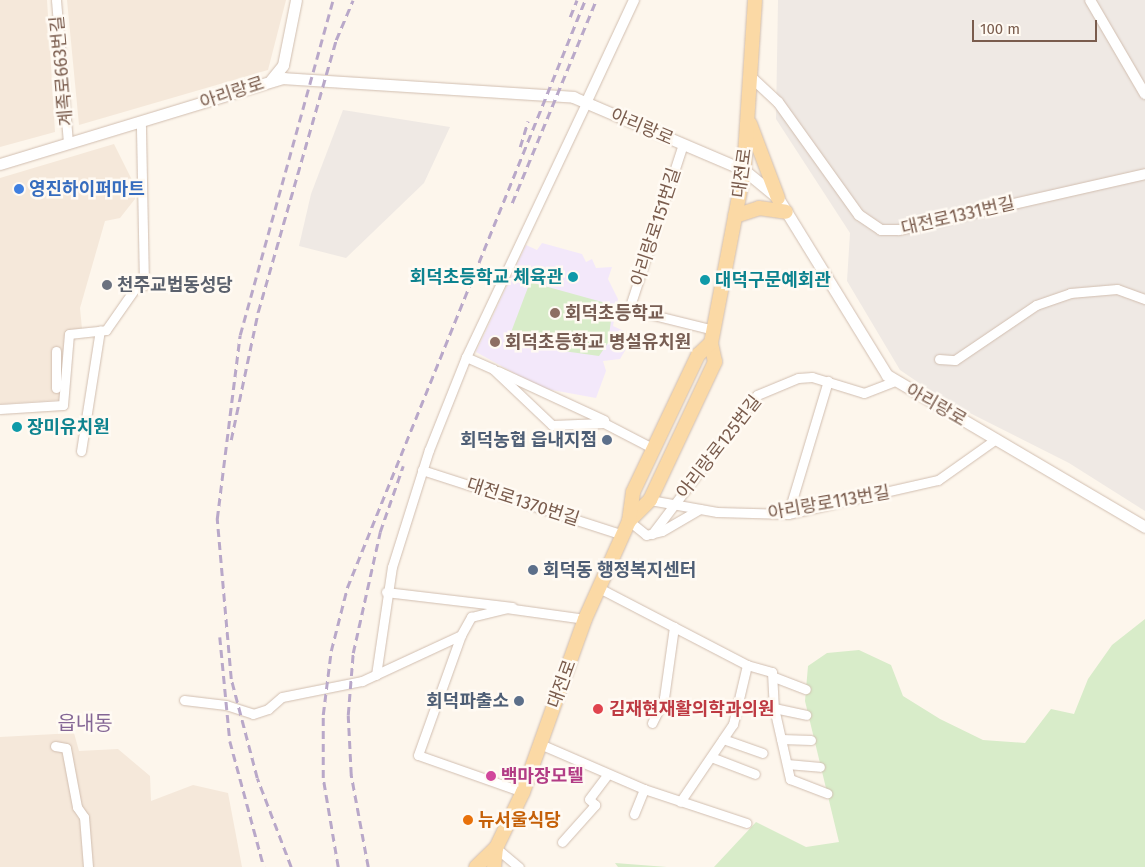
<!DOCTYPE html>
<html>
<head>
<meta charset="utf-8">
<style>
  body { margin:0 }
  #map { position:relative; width:1145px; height:867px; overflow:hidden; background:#fdf6ec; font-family:"Fira Sans","Noto Sans KR",sans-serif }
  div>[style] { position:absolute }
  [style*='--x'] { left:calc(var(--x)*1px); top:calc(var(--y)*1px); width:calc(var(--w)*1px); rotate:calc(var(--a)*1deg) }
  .residential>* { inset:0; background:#f5e8da }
  .industrial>* { inset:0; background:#efe9e4 }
  .education>* { inset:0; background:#f3e8fa }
  .green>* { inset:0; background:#d8ecc9 }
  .roads { filter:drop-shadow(0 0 1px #d1beb0) drop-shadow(0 0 1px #d1beb0) }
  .minor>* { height:9px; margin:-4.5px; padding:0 4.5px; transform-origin:4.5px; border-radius:4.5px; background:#fff }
  .tertiary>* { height:10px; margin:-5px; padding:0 5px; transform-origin:5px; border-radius:5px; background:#fff }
  .secondary>* { height:11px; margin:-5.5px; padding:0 5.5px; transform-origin:5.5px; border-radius:5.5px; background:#fff }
  .primary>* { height:14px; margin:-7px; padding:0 7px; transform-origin:7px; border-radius:7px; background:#fbd9a5 }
  .rail>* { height:2.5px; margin-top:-1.25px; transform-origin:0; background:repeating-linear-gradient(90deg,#b9a8c9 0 8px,transparent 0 13px) }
  .dots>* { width:14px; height:14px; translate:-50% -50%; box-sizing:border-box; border:2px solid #fffaf3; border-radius:50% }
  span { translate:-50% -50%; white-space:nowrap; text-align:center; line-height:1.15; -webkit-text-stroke:5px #fffaf3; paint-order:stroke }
  .street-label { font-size:18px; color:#7a5c4d }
  .shop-label { font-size:18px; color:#366cbe; font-weight:700 }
  .left { translate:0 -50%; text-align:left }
  .culture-label { font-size:18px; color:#0d838f; font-weight:700 }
  .right { translate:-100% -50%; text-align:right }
  .worship-label { font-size:18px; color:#5b616d; font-weight:700 }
  .education-label { font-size:18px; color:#785e54; font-weight:700 }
  .service-label { font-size:18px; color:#4e5e75; font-weight:700 }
  .health-label { font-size:18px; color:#be3a42; font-weight:700 }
  .hotel-label { font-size:18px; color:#b23c85; font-weight:700 }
  .food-label { font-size:18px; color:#c56008; font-weight:700 }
  .quarter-label { font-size:20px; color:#846695 }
  .scale { position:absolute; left:972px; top:20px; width:125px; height:22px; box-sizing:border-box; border:2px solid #7a5c4d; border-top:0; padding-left:6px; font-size:15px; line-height:18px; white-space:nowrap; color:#7a5c4d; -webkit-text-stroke:4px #fffaf3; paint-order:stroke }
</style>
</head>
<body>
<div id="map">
  <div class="residential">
    <i style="clip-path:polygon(0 0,47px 0,55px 132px,0 147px)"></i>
    <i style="clip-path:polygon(67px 0,286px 0,268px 70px,79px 125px)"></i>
    <i style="clip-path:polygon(114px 144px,134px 184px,135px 199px,120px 218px,105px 221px,80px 308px,82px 329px,65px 332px,59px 400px,0 404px,0 178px)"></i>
    <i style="clip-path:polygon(74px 733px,79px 751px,118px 749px,150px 776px,151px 801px,193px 785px,228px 793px,242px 867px,0 867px,0 737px)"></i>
  </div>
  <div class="industrial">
    <i style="clip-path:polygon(778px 0,1145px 0,1145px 511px,1069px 463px,944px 400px,900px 370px,847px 281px,850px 233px,776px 119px)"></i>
    <i style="clip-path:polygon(343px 110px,450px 127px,424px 183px,346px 258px,299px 246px,311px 194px)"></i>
  </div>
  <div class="education">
    <i style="clip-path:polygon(542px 243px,582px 254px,586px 262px,592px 259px,596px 268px,612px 267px,608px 279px,618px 299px,613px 326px,626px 332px,626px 349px,620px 359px,603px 361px,606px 371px,596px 398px,541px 388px,476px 352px,526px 245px,537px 250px)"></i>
  </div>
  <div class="green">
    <i style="clip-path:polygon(530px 282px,613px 305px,608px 343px,599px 356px,507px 343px)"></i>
    <i style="clip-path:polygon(1145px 619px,1145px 867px,714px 867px,756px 822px,806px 847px,839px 842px,805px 701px,808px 666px,827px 653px,859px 650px,891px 665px,903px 696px,940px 719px,983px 740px,1025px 743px,1051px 709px,1074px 714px,1088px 679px,1112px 645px)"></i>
    <i style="clip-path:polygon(615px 863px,667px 867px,618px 867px)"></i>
  </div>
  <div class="roads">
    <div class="minor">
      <i style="--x:56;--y:0;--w:144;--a:85.2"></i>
      <i style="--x:683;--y:144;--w:174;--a:108.1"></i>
      <i style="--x:629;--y:309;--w:88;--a:13.9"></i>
      <i style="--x:466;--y:357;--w:30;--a:24"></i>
      <i style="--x:493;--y:369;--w:81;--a:43.5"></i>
      <i style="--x:552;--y:425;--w:52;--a:-2.2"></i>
      <i style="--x:604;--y:423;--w:56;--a:27.5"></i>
      <i style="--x:939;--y:359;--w:16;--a:4"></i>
      <i style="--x:955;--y:360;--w:98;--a:-34.2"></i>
      <i style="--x:1036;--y:305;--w:36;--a:-19"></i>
      <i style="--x:1070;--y:293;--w:47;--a:-4.9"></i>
      <i style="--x:1117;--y:289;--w:30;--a:20"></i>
      <i style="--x:498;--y:371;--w:117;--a:24.8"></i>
      <i style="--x:56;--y:388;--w:37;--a:-90"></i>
      <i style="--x:0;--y:409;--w:63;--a:-3.6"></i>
      <i style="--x:63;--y:405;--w:71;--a:-85.2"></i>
      <i style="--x:69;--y:334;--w:37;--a:-6"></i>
      <i style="--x:106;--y:330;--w:52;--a:-55.1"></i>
      <i style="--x:136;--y:287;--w:8;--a:-14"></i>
      <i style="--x:144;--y:285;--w:163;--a:-91.1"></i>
      <i style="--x:81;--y:451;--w:122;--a:-81.1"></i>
      <i style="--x:422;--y:470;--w:211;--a:17.9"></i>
      <i style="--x:650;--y:500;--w:68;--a:10.2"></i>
      <i style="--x:717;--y:512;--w:71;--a:1.6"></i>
      <i style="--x:788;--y:514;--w:154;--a:-12.8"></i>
      <i style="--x:938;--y:480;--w:71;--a:-35.3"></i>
      <i style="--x:788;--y:514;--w:139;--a:-73.3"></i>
      <i style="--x:629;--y:521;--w:22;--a:39"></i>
      <i style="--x:646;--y:535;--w:16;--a:-14"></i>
      <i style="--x:662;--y:531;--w:44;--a:-30.1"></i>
      <i style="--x:652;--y:534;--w:174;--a:-52.9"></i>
      <i style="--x:757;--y:395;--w:44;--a:-22.5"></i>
      <i style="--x:798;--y:378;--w:14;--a:-4"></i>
      <i style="--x:812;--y:377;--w:54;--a:17.1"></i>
      <i style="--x:864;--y:393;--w:33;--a:-21"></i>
      <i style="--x:599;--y:588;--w:167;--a:27.5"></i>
      <i style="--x:747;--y:665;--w:61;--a:103.3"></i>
      <i style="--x:733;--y:724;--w:94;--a:124.2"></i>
      <i style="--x:386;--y:592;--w:127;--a:6.8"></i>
      <i style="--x:747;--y:665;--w:26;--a:16"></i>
      <i style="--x:772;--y:672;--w:36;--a:87"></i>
      <i style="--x:774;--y:708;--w:73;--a:77.3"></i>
      <i style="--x:790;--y:779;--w:40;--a:21"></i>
      <i style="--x:376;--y:675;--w:109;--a:-81.6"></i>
      <i style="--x:392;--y:567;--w:123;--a:-72.5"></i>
      <i style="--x:429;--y:450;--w:100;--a:-68.3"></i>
      <i style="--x:466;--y:357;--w:281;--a:-64.7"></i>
      <i style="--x:774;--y:677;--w:34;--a:21"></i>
      <i style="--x:184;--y:700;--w:42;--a:6.8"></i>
      <i style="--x:226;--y:705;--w:28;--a:18"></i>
      <i style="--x:253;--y:714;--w:16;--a:-18"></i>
      <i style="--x:268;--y:709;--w:18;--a:-41"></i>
      <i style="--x:282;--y:697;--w:82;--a:-11.3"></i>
      <i style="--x:362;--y:681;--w:109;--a:-24.9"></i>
      <i style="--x:774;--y:708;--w:33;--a:12"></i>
      <i style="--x:652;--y:723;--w:28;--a:-64"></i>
      <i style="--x:664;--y:698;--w:72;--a:-82"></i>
      <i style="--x:723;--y:739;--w:42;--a:19.3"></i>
      <i style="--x:781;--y:739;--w:30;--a:2"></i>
      <i style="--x:540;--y:744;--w:113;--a:23.4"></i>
      <i style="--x:644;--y:789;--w:108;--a:18.4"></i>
      <i style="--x:55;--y:746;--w:11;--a:10"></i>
      <i style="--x:66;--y:748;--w:60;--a:79.4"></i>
      <i style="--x:77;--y:807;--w:12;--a:55"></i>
      <i style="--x:84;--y:817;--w:50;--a:85.4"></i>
      <i style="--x:711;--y:757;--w:47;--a:21.1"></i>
      <i style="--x:787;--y:764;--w:33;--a:5"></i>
      <i style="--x:523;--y:792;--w:111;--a:-160.6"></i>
      <i style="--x:418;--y:755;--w:127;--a:-70.3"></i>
      <i style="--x:461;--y:635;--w:21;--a:-61"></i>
      <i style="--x:471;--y:617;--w:36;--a:-14"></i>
      <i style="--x:506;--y:608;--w:80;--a:7.9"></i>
      <i style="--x:634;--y:814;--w:27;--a:-68"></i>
      <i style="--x:562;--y:842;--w:50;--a:-48.3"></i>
      <i style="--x:595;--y:805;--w:8;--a:-135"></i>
      <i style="--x:589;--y:799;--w:31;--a:-53"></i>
      <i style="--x:496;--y:848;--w:30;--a:40"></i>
    </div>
    <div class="tertiary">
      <i style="--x:1090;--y:0;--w:109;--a:59.7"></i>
      <i style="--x:751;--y:77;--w:37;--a:43"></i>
      <i style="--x:778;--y:102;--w:139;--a:54.4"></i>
      <i style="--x:859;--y:215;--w:27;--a:34"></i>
      <i style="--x:881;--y:230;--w:18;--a:0"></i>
      <i style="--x:899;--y:230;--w:252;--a:-12.8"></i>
      <i style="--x:586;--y:103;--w:114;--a:-65"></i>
    </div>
    <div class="secondary">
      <i style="--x:271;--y:80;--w:19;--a:-51"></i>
      <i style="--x:283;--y:65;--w:66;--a:-78.7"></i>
      <i style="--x:0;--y:164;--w:296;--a:-16.9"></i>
      <i style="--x:283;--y:78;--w:291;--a:3.7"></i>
      <i style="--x:573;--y:97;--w:186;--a:23.1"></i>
      <i style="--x:744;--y:170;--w:44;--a:39.5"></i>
      <i style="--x:778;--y:198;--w:208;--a:58.4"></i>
      <i style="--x:887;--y:375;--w:299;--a:30.5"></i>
    </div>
    <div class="primary">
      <i style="--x:750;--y:124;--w:79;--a:69.3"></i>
      <i style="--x:735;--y:216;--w:25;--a:-18"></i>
      <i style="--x:759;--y:208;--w:27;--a:8"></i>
      <i style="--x:629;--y:521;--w:30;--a:-45"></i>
      <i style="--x:650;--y:500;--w:153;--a:-64.8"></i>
      <i style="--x:715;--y:362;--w:19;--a:-102"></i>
      <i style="--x:711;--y:343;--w:176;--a:-79.2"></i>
      <i style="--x:744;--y:170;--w:170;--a:-86.3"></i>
      <i style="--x:476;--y:867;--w:28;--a:-44"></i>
      <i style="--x:494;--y:867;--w:19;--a:-84"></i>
      <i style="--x:496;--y:848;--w:62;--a:-64.3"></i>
      <i style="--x:523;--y:792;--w:184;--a:-70.3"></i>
      <i style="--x:585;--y:619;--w:107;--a:-65.8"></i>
      <i style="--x:629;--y:521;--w:29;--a:-82"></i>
      <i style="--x:633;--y:492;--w:152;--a:-64.6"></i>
      <i style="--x:698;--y:355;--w:18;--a:-43"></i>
    </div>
  </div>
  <div class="rail">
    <i style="--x:570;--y:17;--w:18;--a:-68"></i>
    <i style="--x:520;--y:147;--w:27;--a:-73"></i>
    <i style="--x:512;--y:203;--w:220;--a:-67.5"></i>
    <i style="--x:231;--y:440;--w:131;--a:-78.1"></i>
    <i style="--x:258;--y:312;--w:283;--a:-74"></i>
    <i style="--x:336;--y:40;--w:43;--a:-67"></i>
    <i style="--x:220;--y:637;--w:104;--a:84.5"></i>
    <i style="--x:230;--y:741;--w:131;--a:74.9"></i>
    <i style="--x:291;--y:867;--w:95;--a:-110.9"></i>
    <i style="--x:257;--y:778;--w:102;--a:-104.7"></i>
    <i style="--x:231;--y:679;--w:161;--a:-95"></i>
    <i style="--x:217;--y:519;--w:185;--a:-82.9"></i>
    <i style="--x:240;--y:335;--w:348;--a:-74.5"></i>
    <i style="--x:338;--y:867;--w:90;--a:-99.6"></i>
    <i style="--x:323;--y:778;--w:63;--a:-90"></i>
    <i style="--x:323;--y:715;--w:64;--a:-82.9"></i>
    <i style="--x:331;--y:651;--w:65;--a:-75.7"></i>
    <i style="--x:347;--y:588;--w:634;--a:-67.96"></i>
    <i style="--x:368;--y:867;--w:94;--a:-100.5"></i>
    <i style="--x:351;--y:775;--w:60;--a:-92.9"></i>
    <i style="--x:348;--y:715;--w:62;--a:-85.4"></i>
    <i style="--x:353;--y:653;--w:124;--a:-77.4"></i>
    <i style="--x:380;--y:532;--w:70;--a:-70.8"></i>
  </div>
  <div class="dots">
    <i style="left:19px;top:189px;background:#3f7fe0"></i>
    <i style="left:573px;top:277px;background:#0f9aa8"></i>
    <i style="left:705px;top:280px;background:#0f9aa8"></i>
    <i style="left:107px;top:285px;background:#6b7280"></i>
    <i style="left:555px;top:313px;background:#8d6e63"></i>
    <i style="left:495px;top:342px;background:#8d6e63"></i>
    <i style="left:17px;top:427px;background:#0f9aa8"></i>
    <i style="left:607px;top:440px;background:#5c6f8a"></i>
    <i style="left:533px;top:570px;background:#5c6f8a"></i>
    <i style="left:519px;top:701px;background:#5c6f8a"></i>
    <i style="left:598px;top:709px;background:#e0444e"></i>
    <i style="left:491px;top:776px;background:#d1479c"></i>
    <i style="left:468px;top:820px;background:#e8710a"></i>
  </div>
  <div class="street-label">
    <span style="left:62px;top:71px;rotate:-95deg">계족로663번길</span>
    <span style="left:232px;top:93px;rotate:-18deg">아리랑로</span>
    <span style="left:642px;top:127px;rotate:23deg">아리랑로</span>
    <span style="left:742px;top:173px;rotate:-82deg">대전로</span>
    <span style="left:958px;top:216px;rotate:-13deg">대전로1331번길</span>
    <span style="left:656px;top:227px;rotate:-72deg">아리랑로151번길</span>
    <span style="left:936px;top:405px;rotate:30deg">아리랑로</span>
    <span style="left:719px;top:447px;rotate:-52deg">아리랑로125번길</span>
    <span style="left:523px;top:502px;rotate:18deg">대전로1370번길</span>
    <span style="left:829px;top:503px;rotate:-10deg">아리랑로113번길</span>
    <span style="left:562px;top:684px;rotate:-70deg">대전로</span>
  </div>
  <div class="shop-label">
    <span class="left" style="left:29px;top:189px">영진하이퍼마트</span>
  </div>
  <div class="culture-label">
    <span class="right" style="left:563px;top:277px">회덕초등학교 체육관</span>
    <span class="left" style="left:715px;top:280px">대덕구문예회관</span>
    <span class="left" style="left:27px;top:427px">장미유치원</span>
  </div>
  <div class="worship-label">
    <span class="left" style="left:117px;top:285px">천주교법동성당</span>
  </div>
  <div class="education-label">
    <span class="left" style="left:565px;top:313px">회덕초등학교</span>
    <span class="left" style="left:505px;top:342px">회덕초등학교 병설유치원</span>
  </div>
  <div class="service-label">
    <span class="right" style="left:597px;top:440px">회덕농협 읍내지점</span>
    <span class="left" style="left:543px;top:570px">회덕동 행정복지센터</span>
    <span class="right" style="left:509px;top:701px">회덕파출소</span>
  </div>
  <div class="health-label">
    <span class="left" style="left:609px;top:709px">김재현재활의학과의원</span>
  </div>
  <div class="hotel-label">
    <span class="left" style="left:501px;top:776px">백마장모텔</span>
  </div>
  <div class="food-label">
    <span class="left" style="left:478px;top:820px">뉴서울식당</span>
  </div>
  <div class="quarter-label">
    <span style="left:85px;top:723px">읍내동</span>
  </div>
  <div class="scale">100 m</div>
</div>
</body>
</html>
